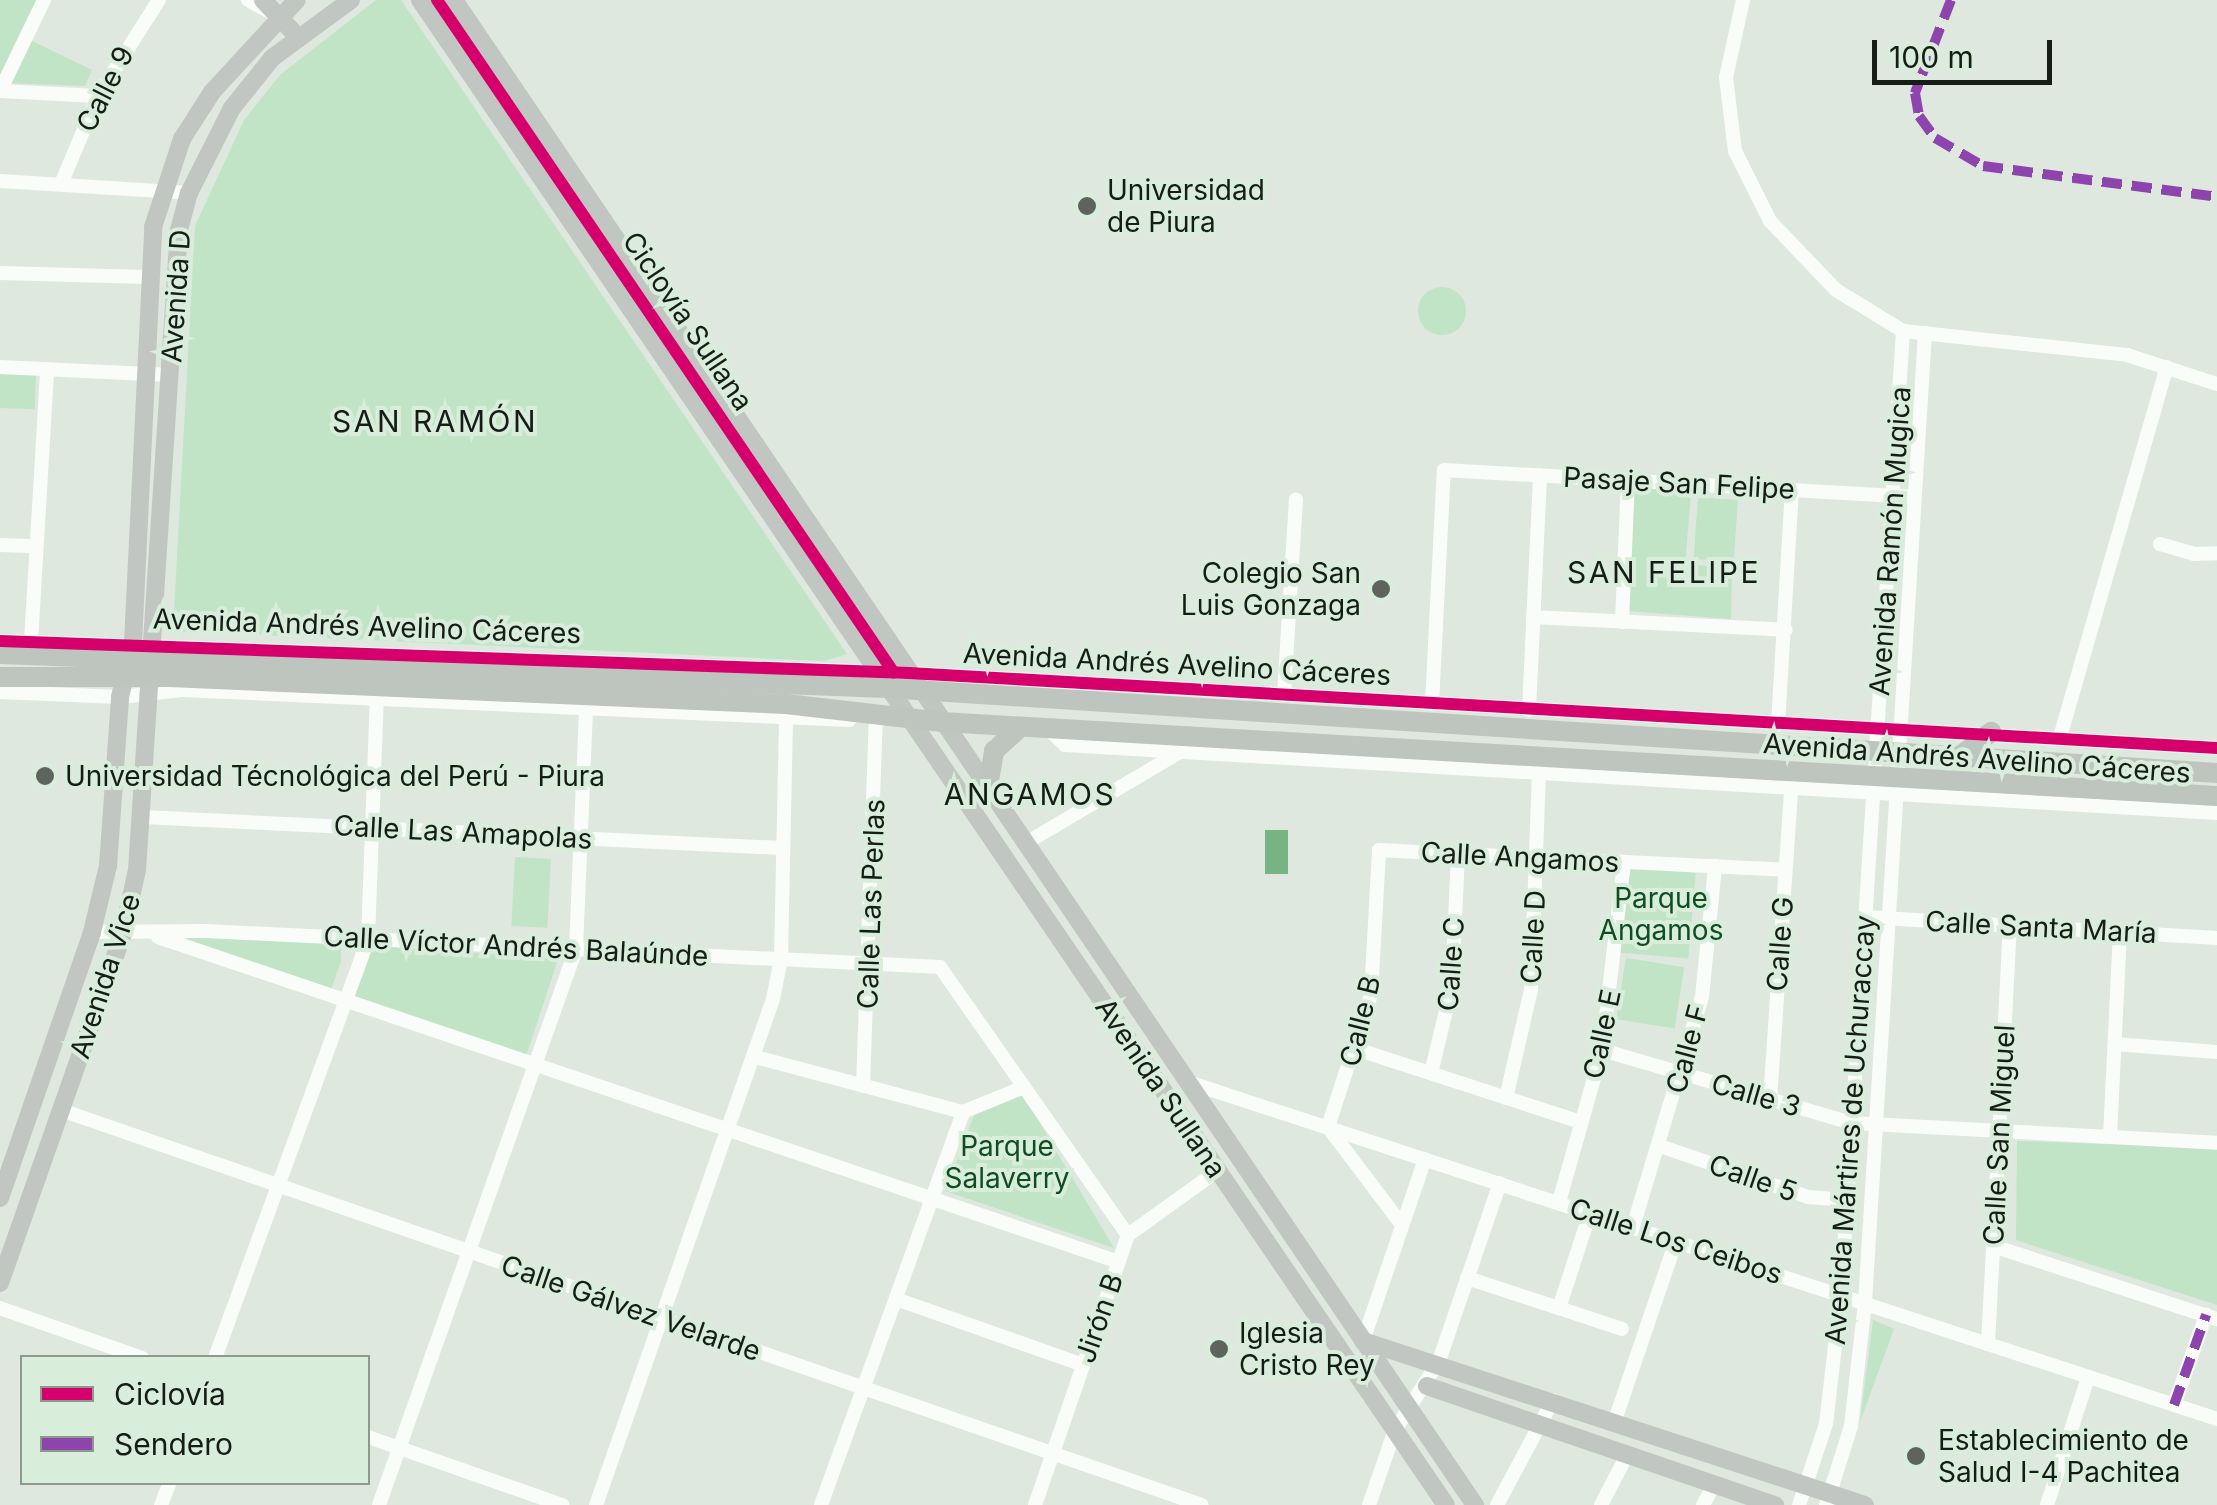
<!DOCTYPE html>
<html>
<head>
<meta charset="utf-8">
<style>
  body { margin:0 }
  #map { position:relative; width:2217px; height:1505px; overflow:hidden; background:#dee8de; font-family:Inter,sans-serif }
  div>[style] { position:absolute }
  [style*='--x'] { left:calc(var(--x)*1px); top:calc(var(--y)*1px); width:calc(var(--w)*1px); rotate:calc(var(--a)*1deg) }
  .green>* { inset:0; background:#c1e3c6; transform-origin:0 0 }
  .round { border-radius:50% }
  .water>* { inset:0; background:#76b484; transform-origin:0 0 }
  .minor>* { height:14px; margin:-7px; padding:0 7px; transform-origin:7px; border-radius:7px; background:#fafcfa }
  .major>* { height:18px; margin:-9px; padding:0 9px; transform-origin:9px; border-radius:9px; background:#c2c6c2 }
  .highway>* { height:20px; margin:-10px; padding:0 10px; transform-origin:10px; border-radius:10px; background:#bdc5be }
  .quiet>* { height:10px; margin-top:-5px; transform-origin:0; background:repeating-linear-gradient(90deg,#8e44ad 0 20px,transparent 0 30px) }
  .cycleway>* { height:12px; margin:-6px; padding:0 6px; transform-origin:6px; border-radius:6px; background:#d6006c }
  .dots>* { width:28px; height:28px; translate:-50% -50%; box-sizing:border-box; border:5px solid #d9eddb; border-radius:50% }
  span { translate:-50% -50%; white-space:nowrap; text-align:center; line-height:1.15; -webkit-text-stroke:8px #d9eddb; paint-order:stroke }
  .street-label { font-size:28px; color:#161d17 }
  .poi-label { font-size:28px; color:#161d17 }
  .left { translate:0 -50%; text-align:left }
  .right { translate:-100% -50%; text-align:right }
  .park-label { font-size:28px; color:#104d23 }
  .neighbourhood-label { font-size:30px; color:#161d17; letter-spacing:2.5px }
  .legend { position:absolute; left:20px; top:1355px; width:350px; height:130px; box-sizing:border-box; background:#d9eddb; border:2px solid #8b9a8d; margin:0; padding:12px 18px; list-style:none; font-size:30px; color:#161d17 }
  .legend li { display:flex; align-items:center; gap:20px; height:50px }
  .legend b { width:50px; border:2px solid #8b9a8d }
  .scale { position:absolute; left:1872px; top:40px; width:180px; height:45px; box-sizing:border-box; border:5px solid #161d17; border-top:0; padding-left:12px; font-size:30px; line-height:35px; white-space:nowrap; color:#161d17; -webkit-text-stroke:8px #d9eddb; paint-order:stroke }
</style>
</head>
<body>
<div id="map">
  <div class="green">
    <i style="clip-path:polygon(0 0,37px 0,0 75px)"></i>
    <i style="clip-path:polygon(376px 0,401px 0,847px 654px,824px 661px,173px 631px,195px 226px,244px 120px,280px 75px)"></i>
    <i style="clip-path:polygon(28px 39px,92px 70px,85px 86px,8px 83px)"></i>
    <i class="round" style="left:1418px;top:287px;width:48px;height:48px"></i>
    <i style="left:0;top:374px;width:36px;height:34px;rotate:2deg"></i>
    <i style="clip-path:polygon(1633px 480px,1692px 483px,1685px 564px,1732px 568px,1731px 619px,1627px 611px)"></i>
    <i style="left:1698px;top:497px;width:40px;height:62px;rotate:4deg"></i>
    <i style="left:515px;top:857px;width:36px;height:69px;rotate:3deg"></i>
    <i style="left:1628px;top:867px;width:68px;height:86px;rotate:5deg"></i>
    <i style="clip-path:polygon(167px 936px,341px 944px,341px 961px,331px 990px)"></i>
    <i style="clip-path:polygon(372px 945px,558px 959px,526px 1056px,354px 997px)"></i>
    <i style="left:1626px;top:958px;width:59px;height:62px;rotate:9deg"></i>
    <i style="clip-path:polygon(1020px 1090px,1114px 1248px,945px 1191px,976px 1110px)"></i>
    <i style="clip-path:polygon(2017px 1141px,2217px 1148px,2217px 1305px,2016px 1240px)"></i>
    <i style="clip-path:polygon(1873px 1320px,1894px 1329px,1860px 1422px)"></i>
  </div>
  <div class="water">
    <i style="left:1265px;top:830px;width:23px;height:44px"></i>
  </div>
  <div class="minor">
    <i style="--x:44;--y:0;--w:101;--a:115.8"></i>
    <i style="--x:0;--y:91;--w:98;--a:2.9"></i>
    <i style="--x:248;--y:0;--w:33;--a:29"></i>
    <i style="--x:1743;--y:0;--w:79;--a:102.4"></i>
    <i style="--x:1726;--y:77;--w:75;--a:83.1"></i>
    <i style="--x:1735;--y:151;--w:78;--a:63.4"></i>
    <i style="--x:1770;--y:221;--w:95;--a:46.3"></i>
    <i style="--x:1836;--y:290;--w:79;--a:31.5"></i>
    <i style="--x:1903;--y:331;--w:225;--a:6.1"></i>
    <i style="--x:2127;--y:355;--w:95;--a:17.9"></i>
    <i style="--x:0;--y:181;--w:189;--a:3.6"></i>
    <i style="--x:61;--y:184;--w:95;--a:-67.2"></i>
    <i style="--x:98;--y:96;--w:114;--a:-57.6"></i>
    <i style="--x:0;--y:273;--w:147;--a:1.6"></i>
    <i style="--x:0;--y:367;--w:170;--a:2.7"></i>
    <i style="--x:2160;--y:544;--w:35;--a:16"></i>
    <i style="--x:2194;--y:554;--w:23;--a:-2"></i>
    <i style="--x:0;--y:545;--w:36;--a:2"></i>
    <i style="--x:1533;--y:617;--w:253;--a:2.9"></i>
    <i style="--x:1622;--y:622;--w:142;--a:-87.6"></i>
    <i style="--x:0;--y:641;--w:910;--a:2.02"></i>
    <i style="--x:909;--y:673;--w:1310;--a:3.28"></i>
    <i style="--x:31;--y:642;--w:273;--a:-86.6"></i>
    <i style="--x:0;--y:692;--w:120;--a:2.4"></i>
    <i style="--x:120;--y:697;--w:62;--a:-6.4"></i>
    <i style="--x:182;--y:690;--w:668;--a:2.58"></i>
    <i style="--x:1284;--y:695;--w:196;--a:-86.5"></i>
    <i style="--x:1432;--y:704;--w:234;--a:-87.1"></i>
    <i style="--x:1444;--y:470;--w:471;--a:3.3"></i>
    <i style="--x:1529;--y:710;--w:235;--a:-87.3"></i>
    <i style="--x:1778;--y:724;--w:235;--a:-86.6"></i>
    <i style="--x:1047;--y:728;--w:25;--a:43"></i>
    <i style="--x:1065;--y:745;--w:1154;--a:3.38"></i>
    <i style="--x:2060;--y:737;--w:385;--a:-73.9"></i>
    <i style="--x:143;--y:817;--w:640;--a:2.78"></i>
    <i style="--x:1026;--y:843;--w:177;--a:-30.6"></i>
    <i style="--x:1865;--y:917;--w:353;--a:3.4"></i>
    <i style="--x:92;--y:932;--w:114;--a:-0.5"></i>
    <i style="--x:206;--y:931;--w:735;--a:2.81"></i>
    <i style="--x:940;--y:967;--w:327;--a:55"></i>
    <i style="--x:158;--y:937;--w:1014;--a:18.68"></i>
    <i style="--x:2115;--y:1044;--w:102;--a:4.5"></i>
    <i style="--x:1356;--y:1049;--w:237;--a:18"></i>
    <i style="--x:1602;--y:1050;--w:260;--a:16.3"></i>
    <i style="--x:1852;--y:1123;--w:366;--a:3.1"></i>
    <i style="--x:755;--y:1057;--w:215;--a:14.8"></i>
    <i style="--x:1431;--y:1073;--w:89;--a:-76.4"></i>
    <i style="--x:1452;--y:986;--w:132;--a:-87.4"></i>
    <i style="--x:1191;--y:1083;--w:1080;--a:18.13"></i>
    <i style="--x:863;--y:1086;--w:364;--a:-88"></i>
    <i style="--x:1506;--y:1098;--w:111;--a:-77"></i>
    <i style="--x:1531;--y:990;--w:217;--a:-87.9"></i>
    <i style="--x:1770;--y:1100;--w:312;--a:-86.1"></i>
    <i style="--x:61;--y:1110;--w:1207;--a:19.1"></i>
    <i style="--x:963;--y:1112;--w:66;--a:-22.3"></i>
    <i style="--x:2110;--y:1136;--w:204;--a:-87.2"></i>
    <i style="--x:1660;--y:1146;--w:157;--a:19"></i>
    <i style="--x:1808;--y:1197;--w:40;--a:4.3"></i>
    <i style="--x:1559;--y:1202;--w:158;--a:-74.2"></i>
    <i style="--x:1602;--y:1050;--w:189;--a:-83.3"></i>
    <i style="--x:1402;--y:1225;--w:123;--a:-127.1"></i>
    <i style="--x:1328;--y:1127;--w:139;--a:-72"></i>
    <i style="--x:1371;--y:995;--w:145;--a:-86.8"></i>
    <i style="--x:1379;--y:850;--w:406;--a:2.8"></i>
    <i style="--x:1633;--y:1227;--w:240;--a:-73.3"></i>
    <i style="--x:1702;--y:997;--w:132;--a:-84.3"></i>
    <i style="--x:1993;--y:1246;--w:236;--a:18.1"></i>
    <i style="--x:1467;--y:1278;--w:163;--a:18.2"></i>
    <i style="--x:896;--y:1299;--w:198;--a:19.4"></i>
    <i style="--x:0;--y:1308;--w:151;--a:19.4"></i>
    <i style="--x:1559;--y:1308;--w:100;--a:-71.9"></i>
    <i style="--x:1363;--y:1341;--w:192;--a:-71.2"></i>
    <i style="--x:1988;--y:1344;--w:419;--a:-87"></i>
    <i style="--x:215;--y:1358;--w:446;--a:-69.9"></i>
    <i style="--x:368;--y:939;--w:242;--a:-87.9"></i>
    <i style="--x:2174;--y:1405;--w:96;--a:-70.4"></i>
    <i style="--x:1615;--y:1420;--w:189;--a:-71.2"></i>
    <i style="--x:368;--y:1437;--w:206;--a:19.3"></i>
    <i style="--x:161;--y:1505;--w:25;--a:-69"></i>
    <i style="--x:379;--y:1505;--w:590;--a:-70.49"></i>
    <i style="--x:576;--y:949;--w:243;--a:-87.6"></i>
    <i style="--x:596;--y:1505;--w:536;--a:-70.72"></i>
    <i style="--x:773;--y:999;--w:41;--a:-78.7"></i>
    <i style="--x:781;--y:959;--w:247;--a:-88.8"></i>
    <i style="--x:821;--y:1505;--w:418;--a:-70.1"></i>
    <i style="--x:1035;--y:1505;--w:286;--a:-71"></i>
    <i style="--x:1128;--y:1235;--w:110;--a:-35.7"></i>
    <i style="--x:1369;--y:1505;--w:79;--a:-70.9"></i>
    <i style="--x:1395;--y:1430;--w:82;--a:-57.5"></i>
    <i style="--x:1439;--y:1361;--w:188;--a:-71.1"></i>
    <i style="--x:1497;--y:1505;--w:119;--a:-61.9"></i>
    <i style="--x:1601;--y:1505;--w:56;--a:-62.5"></i>
    <i style="--x:1703;--y:1505;--w:24;--a:-62"></i>
    <i style="--x:1799;--y:1505;--w:85;--a:-71.6"></i>
    <i style="--x:1826;--y:1424;--w:130;--a:-83.4"></i>
    <i style="--x:1841;--y:1295;--w:966;--a:-86.32"></i>
    <i style="--x:1826;--y:1505;--w:83;--a:-72.4"></i>
    <i style="--x:1851;--y:1426;--w:124;--a:-83.5"></i>
    <i style="--x:1865;--y:1303;--w:972;--a:-86.46"></i>
    <i style="--x:2047;--y:1505;--w:134;--a:-72.2"></i>
  </div>
  <div class="major">
    <i style="--x:263;--y:0;--w:50;--a:46.6"></i>
    <i style="--x:420;--y:0;--w:1821;--a:55.72"></i>
    <i style="--x:454;--y:0;--w:1819;--a:55.85"></i>
    <i style="--x:0;--y:1198;--w:281;--a:-70.9"></i>
    <i style="--x:92;--y:932;--w:68;--a:-76.4"></i>
    <i style="--x:108;--y:866;--w:169;--a:-85.9"></i>
    <i style="--x:120;--y:697;--w:56;--a:-76.5"></i>
    <i style="--x:133;--y:643;--w:416;--a:-87.2"></i>
    <i style="--x:153;--y:227;--w:93;--a:-71.8"></i>
    <i style="--x:182;--y:139;--w:56;--a:-57.4"></i>
    <i style="--x:212;--y:92;--w:125;--a:-47.3"></i>
    <i style="--x:0;--y:1283;--w:371;--a:-70.6"></i>
    <i style="--x:123;--y:933;--w:65;--a:-77.5"></i>
    <i style="--x:137;--y:870;--w:641;--a:-86.25"></i>
    <i style="--x:179;--y:230;--w:38;--a:-75"></i>
    <i style="--x:189;--y:193;--w:95;--a:-63.2"></i>
    <i style="--x:232;--y:108;--w:64;--a:-51.3"></i>
    <i style="--x:272;--y:58;--w:98;--a:-36.3"></i>
    <i style="--x:1363;--y:1341;--w:528;--a:18.09"></i>
    <i style="--x:1427;--y:1386;--w:368;--a:18.9"></i>
  </div>
  <div class="highway">
    <i style="--x:0;--y:654;--w:887;--a:2.2"></i>
    <i style="--x:886;--y:688;--w:1334;--a:3.65"></i>
    <i style="--x:0;--y:677;--w:169;--a:0"></i>
    <i style="--x:169;--y:677;--w:618;--a:2.51"></i>
    <i style="--x:786;--y:704;--w:157;--a:6.6"></i>
    <i style="--x:942;--y:722;--w:1277;--a:3.32"></i>
    <i style="--x:1959;--y:757;--w:41;--a:-38"></i>
    <i style="--x:988;--y:786;--w:36;--a:-80"></i>
    <i style="--x:994;--y:751;--w:36;--a:-42"></i>
  </div>
  <div class="quiet">
    <i style="--x:1951;--y:0;--w:100;--a:111.2"></i>
    <i style="--x:1915;--y:93;--w:23;--a:80"></i>
    <i style="--x:1919;--y:116;--w:27;--a:54"></i>
    <i style="--x:1935;--y:138;--w:56;--a:30.3"></i>
    <i style="--x:1983;--y:166;--w:236;--a:7.5"></i>
    <i style="--x:2174;--y:1405;--w:96;--a:-70.4"></i>
  </div>
  <div class="cycleway">
    <i style="--x:437;--y:0;--w:813;--a:55.82"></i>
    <i style="--x:0;--y:641;--w:910;--a:2.02"></i>
    <i style="--x:909;--y:673;--w:1310;--a:3.28"></i>
  </div>
  <div class="dots">
    <i style="left:1087px;top:206px;background:#5c645d"></i>
    <i style="left:1381px;top:589px;background:#5c645d"></i>
    <i style="left:45px;top:776px;background:#5c645d"></i>
    <i style="left:1219px;top:1349px;background:#5c645d"></i>
    <i style="left:1916px;top:1456px;background:#5c645d"></i>
  </div>
  <div class="street-label">
    <span style="left:105px;top:89px;rotate:-63deg">Calle 9</span>
    <span style="left:176px;top:296px;rotate:-86deg">Avenida D</span>
    <span style="left:688px;top:321px;rotate:56deg">Ciclovía Sullana</span>
    <span style="left:1679px;top:483px;rotate:3deg">Pasaje San Felipe</span>
    <span style="left:1890px;top:541px;rotate:-86deg">Avenida Ramón Mugica</span>
    <span style="left:367px;top:626px;rotate:2deg">Avenida Andrés Avelino Cáceres</span>
    <span style="left:1177px;top:664px;rotate:3deg">Avenida Andrés Avelino Cáceres</span>
    <span style="left:1977px;top:758px;rotate:4deg">Avenida Andrés Avelino Cáceres</span>
    <span style="left:463px;top:832px;rotate:3deg">Calle Las Amapolas</span>
    <span style="left:1520px;top:857px;rotate:3deg">Calle Angamos</span>
    <span style="left:871px;top:904px;rotate:-88deg">Calle Las Perlas</span>
    <span style="left:2041px;top:927px;rotate:3deg">Calle Santa María</span>
    <span style="left:1533px;top:937px;rotate:-87deg">Calle D</span>
    <span style="left:1780px;top:944px;rotate:-86deg">Calle G</span>
    <span style="left:516px;top:946px;rotate:3deg">Calle Víctor Andrés Balaúnde</span>
    <span style="left:1451px;top:964px;rotate:-86deg">Calle C</span>
    <span style="left:105px;top:976px;rotate:-72deg">Avenida Vice</span>
    <span style="left:1360px;top:1021px;rotate:-76deg">Calle B</span>
    <span style="left:1602px;top:1034px;rotate:-78deg">Calle E</span>
    <span style="left:1687px;top:1049px;rotate:-75deg">Calle F</span>
    <span style="left:1161px;top:1088px;rotate:56deg">Avenida Sullana</span>
    <span style="left:1756px;top:1095px;rotate:16deg">Calle 3</span>
    <span style="left:1850px;top:1130px;rotate:-86deg">Avenida Mártires de Uchuraccay</span>
    <span style="left:1999px;top:1135px;rotate:-87deg">Calle San Miguel</span>
    <span style="left:1753px;top:1178px;rotate:19deg">Calle 5</span>
    <span style="left:1676px;top:1241px;rotate:18deg">Calle Los Ceibos</span>
    <span style="left:631px;top:1308px;rotate:19deg">Calle Gálvez Velarde</span>
    <span style="left:1099px;top:1318px;rotate:-71deg">Jirón B</span>
  </div>
  <div class="poi-label">
    <span class="left" style="left:1107px;top:206px">Universidad<br>de Piura</span>
    <span class="right" style="left:1361px;top:589px">Colegio San<br>Luis Gonzaga</span>
    <span class="left" style="left:65px;top:776px">Universidad Técnológica del Perú - Piura</span>
    <span class="left" style="left:1239px;top:1349px">Iglesia<br>Cristo Rey</span>
    <span class="left" style="left:1938px;top:1456px">Establecimiento de<br>Salud I-4 Pachitea</span>
  </div>
  <div class="park-label">
    <span style="left:1661px;top:914px">Parque<br>Angamos</span>
    <span style="left:1007px;top:1162px">Parque<br>Salaverry</span>
  </div>
  <div class="neighbourhood-label">
    <span style="left:435px;top:421px">SAN RAMÓN</span>
    <span style="left:1664px;top:572px">SAN FELIPE</span>
    <span style="left:1030px;top:794px">ANGAMOS</span>
  </div>
  <ul class="legend">
  <li><b style="height:12px;background:#d6006c"></b>Ciclovía</li>
  <li><b style="height:12px;background:#8e44ad"></b>Sendero</li>
  </ul>
  <div class="scale">100 m</div>
</div>
</body>
</html>
